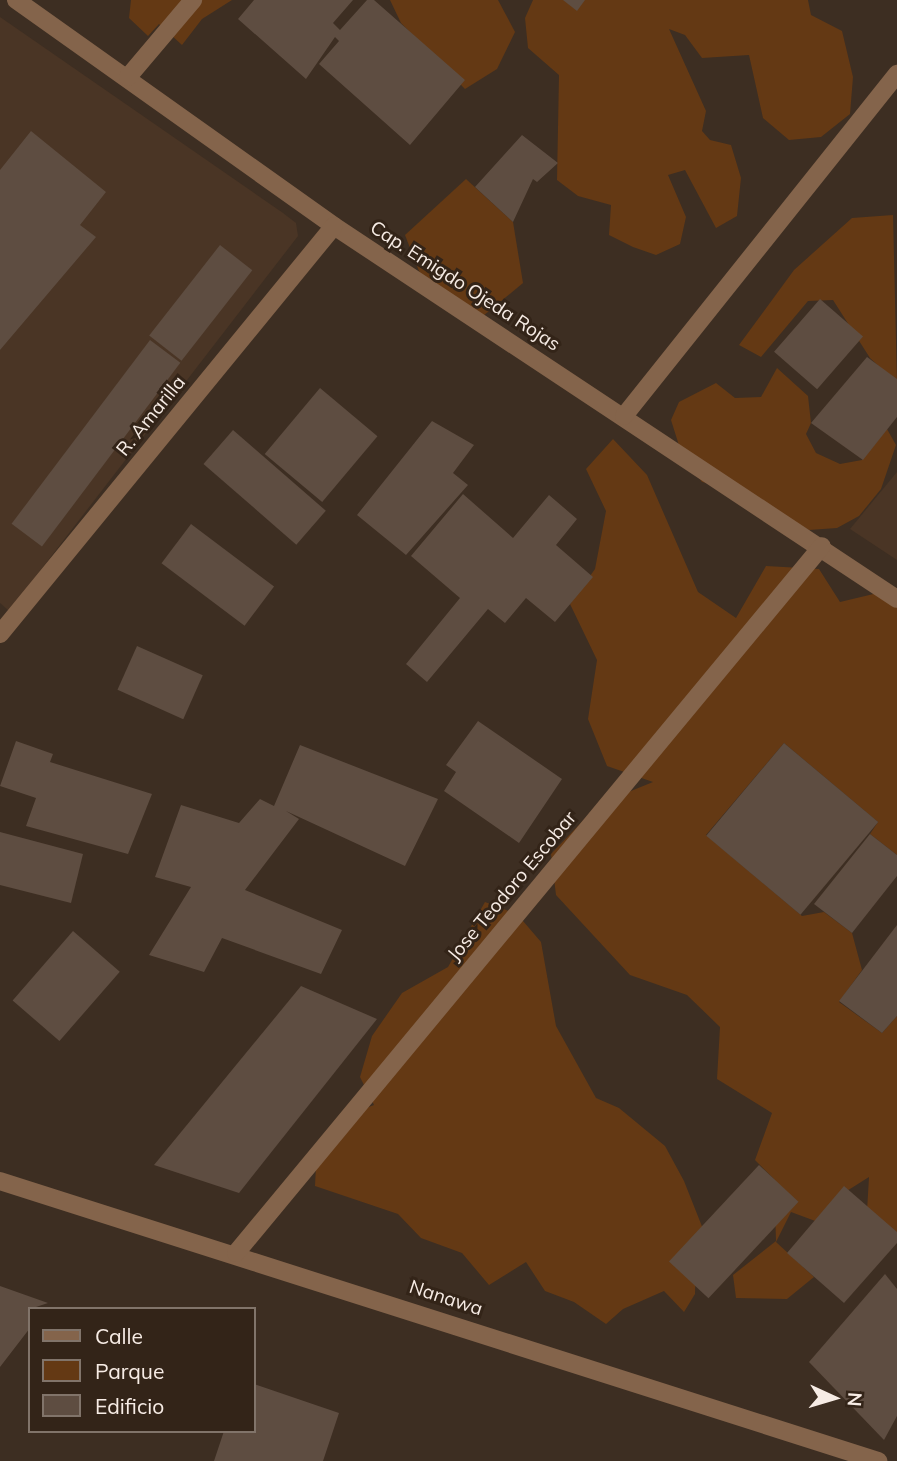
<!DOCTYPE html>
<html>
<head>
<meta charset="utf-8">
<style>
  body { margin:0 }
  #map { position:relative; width:897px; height:1461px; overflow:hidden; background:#3d2e22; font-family:Mulish,sans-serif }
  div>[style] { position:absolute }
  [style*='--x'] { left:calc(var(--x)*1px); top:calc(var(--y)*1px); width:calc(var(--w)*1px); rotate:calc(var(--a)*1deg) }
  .built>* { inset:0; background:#4a3525 }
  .green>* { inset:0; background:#643914 }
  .building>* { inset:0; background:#5e4d41; transform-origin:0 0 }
  .minor>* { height:18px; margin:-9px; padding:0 9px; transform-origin:9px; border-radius:9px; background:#84644b }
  span { translate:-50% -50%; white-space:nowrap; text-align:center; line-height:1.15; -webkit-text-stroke:6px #332418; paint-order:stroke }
  .street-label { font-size:19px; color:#f7ece5 }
  .legend { position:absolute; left:28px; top:1307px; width:228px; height:126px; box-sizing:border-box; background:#332418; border:2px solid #81746a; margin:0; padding:9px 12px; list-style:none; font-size:21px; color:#f7ece5 }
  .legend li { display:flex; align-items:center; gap:14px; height:35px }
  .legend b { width:35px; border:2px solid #81746a }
  .north { position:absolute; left:799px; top:1363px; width:70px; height:70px; -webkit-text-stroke:5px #332418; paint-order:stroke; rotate:94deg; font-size:19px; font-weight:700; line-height:28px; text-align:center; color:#f7ece5 }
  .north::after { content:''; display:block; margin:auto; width:24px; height:32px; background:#f7ece5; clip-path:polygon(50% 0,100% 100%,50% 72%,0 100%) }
</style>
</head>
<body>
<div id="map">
  <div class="built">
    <i style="clip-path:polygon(0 17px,283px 213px,296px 223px,298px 236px,9px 611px,0 603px)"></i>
    <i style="clip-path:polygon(897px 472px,897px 560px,850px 529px)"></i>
  </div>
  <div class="green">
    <i style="clip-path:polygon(131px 0,232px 0,202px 19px,182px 45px,159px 24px,148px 36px,129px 18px)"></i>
    <i style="clip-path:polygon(390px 0,498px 0,515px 32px,497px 69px,465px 89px,401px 23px)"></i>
    <i style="clip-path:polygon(533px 0,808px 0,811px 15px,842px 31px,853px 77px,850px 114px,821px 137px,789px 140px,763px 118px,749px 55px,702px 58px,685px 35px,669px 29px,706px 111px,702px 131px,710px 140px,731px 145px,741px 178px,737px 216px,716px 228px,685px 170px,668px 175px,686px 217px,680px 244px,656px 255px,633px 247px,609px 235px,611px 205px,578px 196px,557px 180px,559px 75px,528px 48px,525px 18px)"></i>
    <i style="clip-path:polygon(466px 179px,513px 222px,523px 283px,483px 316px,435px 292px,419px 271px,405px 235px)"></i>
    <i style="clip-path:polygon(893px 215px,897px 383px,870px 358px,833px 300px,808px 301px,761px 357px,739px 345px,794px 270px,852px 218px)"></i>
    <i style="clip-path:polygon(777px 368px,808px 396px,811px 423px,806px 434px,816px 453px,840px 464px,862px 460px,887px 429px,896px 445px,881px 489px,859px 516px,837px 528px,809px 530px,732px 488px,702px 482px,682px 455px,671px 420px,679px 402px,716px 383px,735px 398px,761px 397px)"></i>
    <i style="clip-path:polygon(613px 439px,647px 475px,698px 592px,736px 618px,766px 566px,819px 569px,840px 602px,886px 591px,897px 598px,897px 855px,870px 834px,878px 822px,784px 743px,706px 835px,802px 916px,824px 912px,852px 933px,862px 970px,839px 1002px,882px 1033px,897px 1016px,897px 1243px,866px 1228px,869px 1177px,842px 1194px,818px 1222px,791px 1212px,776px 1242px,814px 1277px,787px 1299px,736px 1298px,733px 1275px,776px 1241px,774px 1179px,755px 1160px,772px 1113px,717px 1079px,720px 1027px,687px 995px,630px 975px,556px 895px,551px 854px,599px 804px,653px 782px,607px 766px,588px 719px,597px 660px,570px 604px,595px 569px,606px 511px,586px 469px)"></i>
    <i style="clip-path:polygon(485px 902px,517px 914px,541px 942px,556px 1026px,596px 1098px,619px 1108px,665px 1146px,684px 1181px,705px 1234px,697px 1232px,695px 1294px,684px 1312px,664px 1291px,623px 1309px,606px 1324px,574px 1302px,545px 1291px,526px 1262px,489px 1285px,462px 1253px,421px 1238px,398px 1214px,315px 1186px,317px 1146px,337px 1119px,374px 1105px,360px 1077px,372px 1036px,402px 993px,448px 967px)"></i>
  </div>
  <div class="building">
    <i style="clip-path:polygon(254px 0,353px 0,333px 23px,340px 30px,367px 0,374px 0,465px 80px,410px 145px,319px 64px,339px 41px,335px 37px,306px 79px,238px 19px)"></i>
    <i style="clip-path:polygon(563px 0,585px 0,577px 11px)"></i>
    <i style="clip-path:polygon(31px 131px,106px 192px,80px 225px,96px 237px,0 350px,0 170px)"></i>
    <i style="clip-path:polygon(522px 135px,558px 163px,537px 182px,533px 179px,513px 222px,475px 187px)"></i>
    <i style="left:220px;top:245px;width:41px;height:115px;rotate:38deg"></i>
    <i style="left:820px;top:299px;width:57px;height:70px;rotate:41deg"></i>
    <i style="left:150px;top:340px;width:38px;height:230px;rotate:37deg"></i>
    <i style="clip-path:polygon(867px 357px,897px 379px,897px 417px,863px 460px,811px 423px)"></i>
    <i style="left:320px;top:388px;width:75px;height:86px;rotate:40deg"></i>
    <i style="clip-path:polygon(432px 421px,474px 445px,453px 473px,468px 485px,406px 555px,357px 515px)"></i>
    <i style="left:233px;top:430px;width:123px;height:45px;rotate:41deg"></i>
    <i style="clip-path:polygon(463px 494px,513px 538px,549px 495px,577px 519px,556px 545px,593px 577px,555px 622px,526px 598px,505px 623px,488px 609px,427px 682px,406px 664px,460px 598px,411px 556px)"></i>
    <i style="left:191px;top:524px;width:104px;height:49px;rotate:37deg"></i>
    <i style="left:137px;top:646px;width:72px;height:48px;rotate:24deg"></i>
    <i style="clip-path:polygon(478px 721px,562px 779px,519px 843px,444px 791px,456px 772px,446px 765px)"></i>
    <i style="clip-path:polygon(16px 741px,53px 754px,50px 762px,152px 794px,128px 854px,26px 826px,36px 798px,0 786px)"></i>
    <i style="left:784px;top:743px;width:123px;height:121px;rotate:40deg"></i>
    <i style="clip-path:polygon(300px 745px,438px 799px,405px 866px,286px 811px,299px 819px,245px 890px,342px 930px,321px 974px,222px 938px,204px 972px,149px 955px,191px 887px,155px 877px,181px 805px,239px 823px,260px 799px,274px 806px)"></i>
    <i style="clip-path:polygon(0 832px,83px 854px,71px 903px,0 885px)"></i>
    <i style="clip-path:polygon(870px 834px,897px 855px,897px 876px,852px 933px,814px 904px)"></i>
    <i style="clip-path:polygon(897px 925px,897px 1016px,882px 1033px,839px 1001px)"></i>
    <i style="left:73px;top:931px;width:62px;height:92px;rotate:41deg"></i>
    <i style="clip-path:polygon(301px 986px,377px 1019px,239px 1193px,154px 1165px)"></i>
    <i style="left:759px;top:1165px;width:54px;height:132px;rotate:43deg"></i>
    <i style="clip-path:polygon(844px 1186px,897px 1232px,897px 1243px,844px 1303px,787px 1253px)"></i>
    <i style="clip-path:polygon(885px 1274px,897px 1289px,897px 1416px,884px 1440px,809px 1362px)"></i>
    <i style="clip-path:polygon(0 1286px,48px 1303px,30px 1309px,30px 1328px,0 1367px)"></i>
    <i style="clip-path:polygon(254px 1384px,339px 1413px,323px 1461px,214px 1461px,224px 1431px,254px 1431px)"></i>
  </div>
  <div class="minor">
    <i style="--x:16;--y:0;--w:390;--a:35.4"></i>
    <i style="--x:334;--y:226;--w:675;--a:33.53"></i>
    <i style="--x:128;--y:77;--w:101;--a:-49.8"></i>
    <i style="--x:624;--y:416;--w:438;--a:-51.4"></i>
    <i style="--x:0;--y:634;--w:527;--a:-50.7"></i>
    <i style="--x:0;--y:1181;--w:922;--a:17.69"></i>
    <i style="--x:236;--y:1253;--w:918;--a:-50.35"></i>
  </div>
  <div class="street-label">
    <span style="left:465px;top:286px;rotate:33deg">Cap. Emigdo Ojeda Rojas</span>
    <span style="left:151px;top:416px;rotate:-51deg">R. Amarilla</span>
    <span style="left:512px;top:886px;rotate:-50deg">Jose Teodoro Escobar</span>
    <span style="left:446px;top:1298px;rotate:18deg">Nanawa</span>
  </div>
  <ul class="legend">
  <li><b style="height:9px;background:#84644b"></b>Calle</li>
  <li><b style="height:19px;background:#643914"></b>Parque</li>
  <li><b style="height:19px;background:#5e4d41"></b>Edificio</li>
  </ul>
  <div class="north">N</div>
</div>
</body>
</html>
